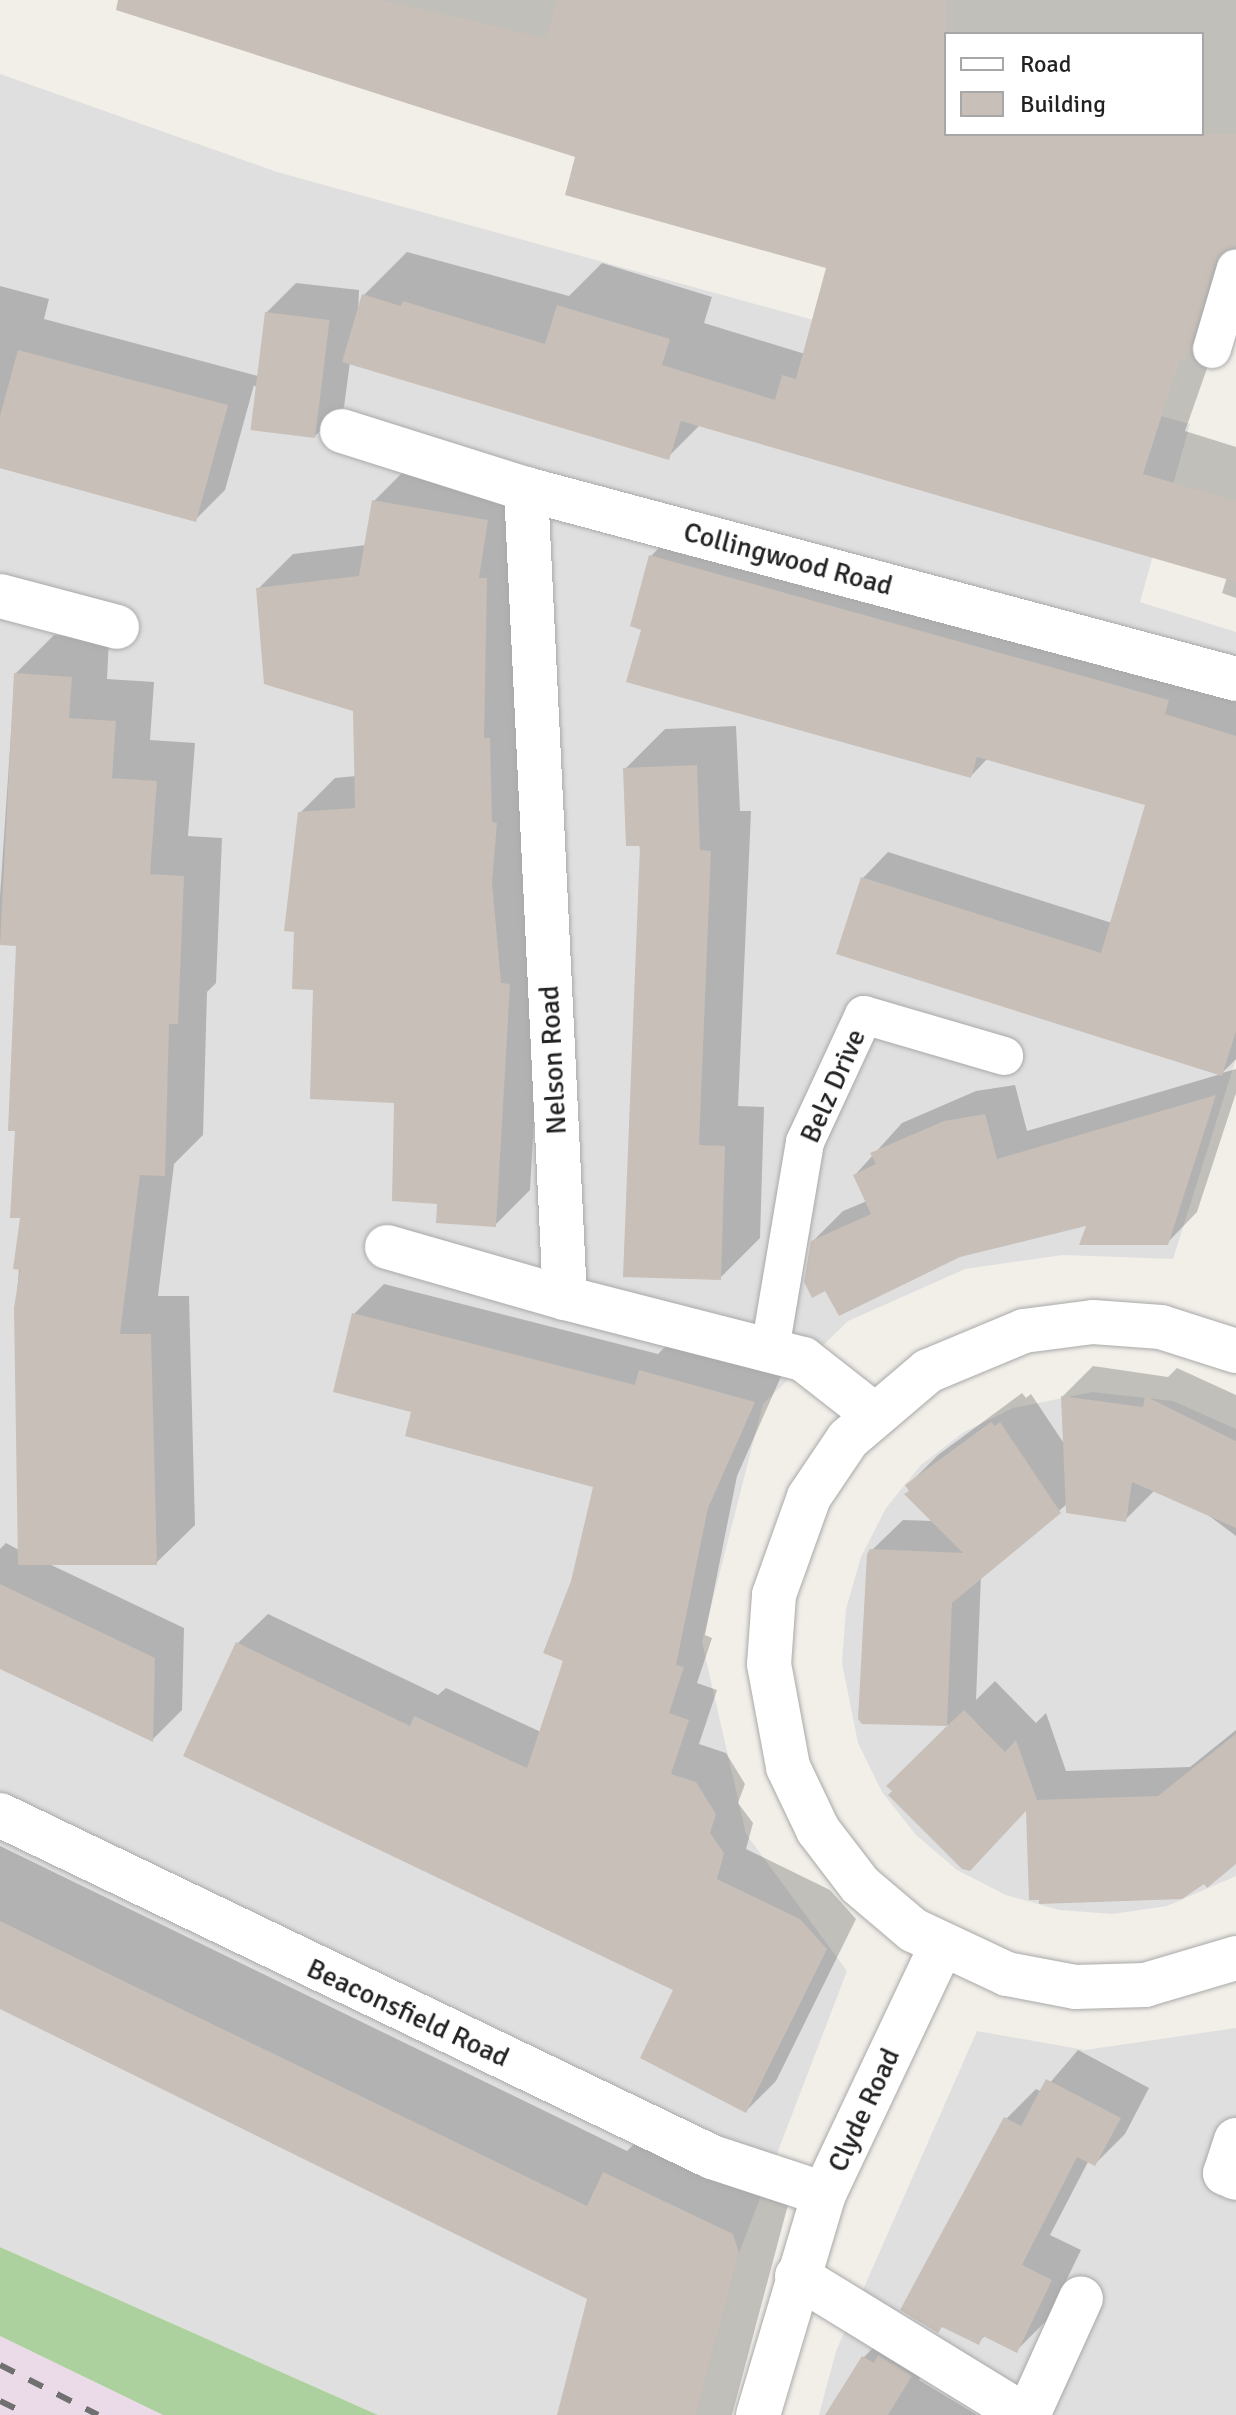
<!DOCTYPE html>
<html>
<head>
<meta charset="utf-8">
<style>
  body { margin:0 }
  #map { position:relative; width:1236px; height:2415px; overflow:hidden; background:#f2efe9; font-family:Signika,sans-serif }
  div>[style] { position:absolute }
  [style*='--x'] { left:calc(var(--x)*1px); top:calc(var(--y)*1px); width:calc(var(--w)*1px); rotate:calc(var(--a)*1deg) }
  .residential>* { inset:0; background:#e0dfdf }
  .industrial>* { inset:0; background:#ebdbe8 }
  .forest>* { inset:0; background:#add19e }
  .shadow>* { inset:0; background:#0003 }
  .building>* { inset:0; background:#c7bfb8; transform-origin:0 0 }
  .roads { filter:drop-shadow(0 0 2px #a9a9a9) drop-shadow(0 0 2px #a9a9a9) }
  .lane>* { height:38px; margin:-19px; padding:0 19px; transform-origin:19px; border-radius:19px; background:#fff }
  .street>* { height:44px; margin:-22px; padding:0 22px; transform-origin:22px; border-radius:22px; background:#fff }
  .rail>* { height:6px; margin-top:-3px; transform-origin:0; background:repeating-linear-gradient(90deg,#707070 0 16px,transparent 0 32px) }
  span { translate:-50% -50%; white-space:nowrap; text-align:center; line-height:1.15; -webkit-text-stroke:8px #fff; paint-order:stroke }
  .street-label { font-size:28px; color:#222 }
  .legend { position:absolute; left:944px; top:32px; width:260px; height:104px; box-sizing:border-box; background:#fff; border:2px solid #a7a7a7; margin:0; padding:10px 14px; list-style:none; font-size:24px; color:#222 }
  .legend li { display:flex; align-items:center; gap:16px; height:40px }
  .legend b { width:40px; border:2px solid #a7a7a7 }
</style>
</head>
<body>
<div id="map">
  <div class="residential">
    <i style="clip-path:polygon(0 74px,277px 172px,1190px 424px,1140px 602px,1236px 632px,1236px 1059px,1173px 1259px,1062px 1255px,965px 1269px,848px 1321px,763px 1404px,702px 1642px,746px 1834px,847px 1971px,739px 2253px,696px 2415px,378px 2415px,0 2247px)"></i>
    <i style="clip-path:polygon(1092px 1392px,1173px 1401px,1236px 1429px,1236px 1876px,1167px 1906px,1113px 1914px,1059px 1910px,1006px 1895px,957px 1870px,916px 1835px,882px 1792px,858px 1743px,842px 1663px,846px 1609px,861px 1557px,886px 1508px,921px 1465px,964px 1432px,1013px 1408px)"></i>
    <i style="clip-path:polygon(1236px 2028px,1236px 2415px,819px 2415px,836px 2351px,977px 2031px,1085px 2050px)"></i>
  </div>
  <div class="industrial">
    <i style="clip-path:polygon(0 2336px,163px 2415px,0 2415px)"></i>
  </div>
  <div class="forest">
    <i style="clip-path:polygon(0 2247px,378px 2415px,163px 2415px,0 2336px)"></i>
  </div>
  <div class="shadow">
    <i style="clip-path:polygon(evenodd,173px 0,1236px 0,1236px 286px,1185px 431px,1236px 447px,1236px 598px,1222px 593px,1227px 577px,701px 424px,668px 457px,350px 362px,344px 407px,314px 437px,254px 385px,225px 490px,195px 520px,0 468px,0 286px,49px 299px,44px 319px,258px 376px,266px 313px,296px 283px,359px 290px,358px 315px,364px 295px,407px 252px,569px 296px,602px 263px,712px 297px,704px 323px,805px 354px,829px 266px,578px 156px,173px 0,946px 34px,1202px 34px,1202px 134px,946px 134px,946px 34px)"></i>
    <i style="clip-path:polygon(409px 466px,522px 486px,544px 950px,530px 1190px,495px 1225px,439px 1202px,396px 1101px,315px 988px,300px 813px,335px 778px,356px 776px,355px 710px,258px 589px,293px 554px,366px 545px,374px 501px)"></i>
    <i style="clip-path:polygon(676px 531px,1236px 698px,1236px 1059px,1222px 1073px,1236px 1069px,1236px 1093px,1197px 1212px,1167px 1243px,1089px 1223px,812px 1242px,843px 1211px,867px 1201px,855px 1175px,902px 1123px,976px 1091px,1015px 1085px,1027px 1131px,1221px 1074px,839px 953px,863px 878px,888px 852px,1112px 923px,1147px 804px,988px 758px,971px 776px,643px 628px,651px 556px)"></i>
    <i style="clip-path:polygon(54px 635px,109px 638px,107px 679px,154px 682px,150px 740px,195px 743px,188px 836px,222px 838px,216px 983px,207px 992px,203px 1135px,174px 1164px,158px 1296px,189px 1296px,195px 1525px,156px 1563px,47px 1563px,184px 1628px,182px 1710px,153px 1739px,0 1666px,0 1549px,6px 1543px,19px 1550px,16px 1308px,23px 1216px,17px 1129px,18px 944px,0 943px,0 896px,15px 674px)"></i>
    <i style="clip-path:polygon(736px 726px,740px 811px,751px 811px,738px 1106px,764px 1107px,760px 1238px,720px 1278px,625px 769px,665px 729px)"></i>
    <i style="clip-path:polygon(384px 1284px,658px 1354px,671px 1341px,783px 1372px,737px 1476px,705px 1635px,712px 1638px,697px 1683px,717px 1690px,699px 1744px,726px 1753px,745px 1784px,738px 1803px,753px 1823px,746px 1849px,830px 1890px,856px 1919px,776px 2081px,746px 2111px,676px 1989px,238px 1643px,268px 1614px,438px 1695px,446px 1688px,541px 1732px,566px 1659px,573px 1582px,596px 1486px,413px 1410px,354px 1314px)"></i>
    <i style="clip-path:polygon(1093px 1366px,1168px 1377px,1177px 1368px,1236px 1395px,1236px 1536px,1204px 1512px,1155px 1490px,1125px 1520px,1067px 1504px,981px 1576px,976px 1700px,995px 1681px,1036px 1723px,1046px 1713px,1066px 1771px,1190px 1767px,1236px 1730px,1236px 1861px,1028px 1808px,951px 1725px,863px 1722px,872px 1550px,903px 1520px,934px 1521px,908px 1485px,938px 1455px,1022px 1393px,1026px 1398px,1031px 1394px,1065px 1445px,1063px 1396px)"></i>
    <i style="clip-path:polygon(0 1846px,627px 2151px,655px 2123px,789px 2201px,732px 2415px,559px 2415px,589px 2298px,0 2006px)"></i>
    <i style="clip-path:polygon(1078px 2050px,1149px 2088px,1125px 2134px,1095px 2164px,1089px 2160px,1050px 2235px,1081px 2250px,1047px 2320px,1017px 2350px,986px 2335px,978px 2342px,1006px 2119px,1036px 2089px,1042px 2092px)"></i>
    <i style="clip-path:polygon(894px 2327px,940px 2345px,919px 2380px,977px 2415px,828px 2415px,864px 2357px)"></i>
  </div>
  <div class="building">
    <i style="clip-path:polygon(118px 0,382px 0,546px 38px,557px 0,946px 0,946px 134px,1236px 134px,1236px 247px,1222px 252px,1215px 262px,1191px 349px,1185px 359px,1180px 358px,1143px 474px,1236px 501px,1236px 582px,681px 421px,669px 460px,342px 362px,362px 294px,401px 306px,403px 301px,545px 344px,557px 305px,670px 339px,662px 365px,775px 400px,782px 375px,796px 379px,826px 268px,565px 195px,575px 157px,116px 10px)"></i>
    <i style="left:265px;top:312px;width:65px;height:119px;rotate:7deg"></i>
    <i style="clip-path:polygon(18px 350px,228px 405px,196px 522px,0 468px,0 416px)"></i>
    <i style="clip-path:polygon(372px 500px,488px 520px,479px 578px,487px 578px,484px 738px,490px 738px,492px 822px,497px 823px,492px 882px,501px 983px,510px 984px,496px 1227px,436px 1223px,437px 1204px,392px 1201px,394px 1103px,310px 1099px,313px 990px,292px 989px,294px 932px,284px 931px,298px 812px,355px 808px,353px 711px,264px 684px,256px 588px,359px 576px)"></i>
    <i style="clip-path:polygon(649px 555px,1169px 700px,1165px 714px,1236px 736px,1236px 1031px,1222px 1076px,836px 954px,861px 877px,1101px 953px,1145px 805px,977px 757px,971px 778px,626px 682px,641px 630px,630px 626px)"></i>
    <i style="clip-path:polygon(14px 673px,72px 677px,69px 718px,116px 721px,112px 778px,157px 781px,150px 874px,184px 876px,178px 1024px,169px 1024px,165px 1176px,140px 1175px,120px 1334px,151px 1334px,157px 1565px,18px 1565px,14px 1308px,20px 1270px,13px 1269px,20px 1218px,10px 1218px,15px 1131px,8px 1131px,16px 946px,0 945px)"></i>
    <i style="clip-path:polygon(697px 765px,700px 850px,711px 851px,699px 1145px,725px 1146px,721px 1280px,623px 1277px,640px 846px,626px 846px,623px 768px)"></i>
    <i style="clip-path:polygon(1216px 1095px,1168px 1245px,1079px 1245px,1086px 1226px,960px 1257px,839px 1316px,825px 1291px,812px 1298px,804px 1282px,811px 1241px,871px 1214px,853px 1175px,876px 1164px,870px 1153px,944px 1121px,985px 1114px,997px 1159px)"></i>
    <i style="clip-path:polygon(352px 1313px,635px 1385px,639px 1370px,755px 1402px,708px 1508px,676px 1665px,684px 1667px,669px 1713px,689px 1720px,671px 1774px,696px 1782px,716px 1814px,710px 1833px,724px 1853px,717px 1879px,800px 1919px,827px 1949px,746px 2113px,640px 2058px,673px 1990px,183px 1756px,236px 1642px,410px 1726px,414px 1716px,527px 1768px,563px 1661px,543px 1653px,571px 1581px,593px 1487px,405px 1436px,411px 1412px,333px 1392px)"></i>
    <i style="clip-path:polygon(1061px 1396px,1143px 1407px,1145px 1396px,1236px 1441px,1236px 1528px,1132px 1482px,1126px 1522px,1066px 1513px)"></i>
    <i style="clip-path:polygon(991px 1422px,995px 1426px,1000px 1422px,1061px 1513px,952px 1603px,947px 1726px,964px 1710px,1005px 1752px,1016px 1740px,1037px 1800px,1158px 1796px,1236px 1734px,1236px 1864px,1207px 1888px,1204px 1884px,1182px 1899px,1039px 1904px,1039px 1900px,1029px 1900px,1026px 1811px,970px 1871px,962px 1869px,888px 1795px,892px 1791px,886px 1786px,947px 1726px,862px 1724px,858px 1719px,867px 1554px,870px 1549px,963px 1553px,904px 1494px,909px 1491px,905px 1485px)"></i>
    <i style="clip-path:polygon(0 1584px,155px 1658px,153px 1742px,0 1669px)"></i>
    <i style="clip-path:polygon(0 1921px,587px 2206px,603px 2172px,733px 2234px,739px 2253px,696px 2415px,557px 2415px,587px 2299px,0 2009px)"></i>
    <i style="clip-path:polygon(1046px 2079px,1121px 2118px,1095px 2166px,1077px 2157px,1022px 2265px,1052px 2280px,1017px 2353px,983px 2336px,979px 2345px,942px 2327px,938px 2333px,900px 2310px,1004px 2117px,1021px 2126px)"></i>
    <i style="clip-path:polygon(878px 2355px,912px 2376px,888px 2415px,825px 2415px,862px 2356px,874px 2363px)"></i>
  </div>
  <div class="roads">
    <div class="lane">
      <i style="--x:1212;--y:349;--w:84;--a:-73.5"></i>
      <i style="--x:770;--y:1349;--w:210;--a:-80.4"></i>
      <i style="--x:805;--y:1142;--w:140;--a:-65.1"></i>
      <i style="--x:864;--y:1015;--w:146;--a:16.3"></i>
    </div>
    <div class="street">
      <i style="--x:342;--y:431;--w:193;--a:17.5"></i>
      <i style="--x:526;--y:489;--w:735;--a:14.98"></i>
      <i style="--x:526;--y:489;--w:810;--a:87.24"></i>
      <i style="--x:565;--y:1298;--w:246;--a:14.4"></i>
      <i style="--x:803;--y:1359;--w:88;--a:38"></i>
      <i style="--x:0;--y:596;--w:121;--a:14.8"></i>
      <i style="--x:387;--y:1247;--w:185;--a:16"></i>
      <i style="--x:1236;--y:1351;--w:79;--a:-162.3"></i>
      <i style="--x:1161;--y:1327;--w:68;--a:-175.8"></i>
      <i style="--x:1093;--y:1322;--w:70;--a:172.6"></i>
      <i style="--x:1024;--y:1331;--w:104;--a:157.4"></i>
      <i style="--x:928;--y:1371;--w:105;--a:139.6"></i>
      <i style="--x:848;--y:1439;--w:70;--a:123.9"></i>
      <i style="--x:809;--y:1497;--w:104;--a:109.7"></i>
      <i style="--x:774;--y:1595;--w:69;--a:94.1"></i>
      <i style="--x:769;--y:1664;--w:105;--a:79.5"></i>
      <i style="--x:788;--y:1767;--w:70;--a:64.5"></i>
      <i style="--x:818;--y:1830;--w:69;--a:52.6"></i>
      <i style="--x:860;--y:1885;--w:70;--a:40.3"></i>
      <i style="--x:913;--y:1930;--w:104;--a:25.1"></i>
      <i style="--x:1007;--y:1974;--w:69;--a:10.8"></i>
      <i style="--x:1075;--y:1987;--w:70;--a:-1.6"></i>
      <i style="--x:1145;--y:1985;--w:95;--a:-16.5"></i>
      <i style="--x:0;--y:1815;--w:790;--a:25.66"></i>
      <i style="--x:712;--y:2157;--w:118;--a:18.3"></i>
      <i style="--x:1236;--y:2140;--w:35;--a:108"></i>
      <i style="--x:1225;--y:2173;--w:12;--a:24"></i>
      <i style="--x:797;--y:2276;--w:266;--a:31.5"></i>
      <i style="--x:758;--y:2415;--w:231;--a:-73.4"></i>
      <i style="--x:824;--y:2194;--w:273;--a:-64.7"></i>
      <i style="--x:1028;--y:2415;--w:128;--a:-65.6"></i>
    </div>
  </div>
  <div class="rail">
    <i style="--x:0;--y:2365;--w:110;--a:27"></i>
    <i style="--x:0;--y:2401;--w:32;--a:26"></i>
  </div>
  <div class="street-label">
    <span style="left:788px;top:559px;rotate:15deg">Collingwood Road</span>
    <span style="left:553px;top:1060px;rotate:-93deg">Nelson Road</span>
    <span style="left:833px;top:1086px;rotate:-66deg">Belz Drive</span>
    <span style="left:408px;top:2013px;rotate:25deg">Beaconsfield Road</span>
    <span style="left:864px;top:2110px;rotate:-65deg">Clyde Road</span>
  </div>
  <ul class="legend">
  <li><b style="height:10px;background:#fff"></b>Road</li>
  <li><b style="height:22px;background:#c7bfb8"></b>Building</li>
  </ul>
</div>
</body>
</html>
